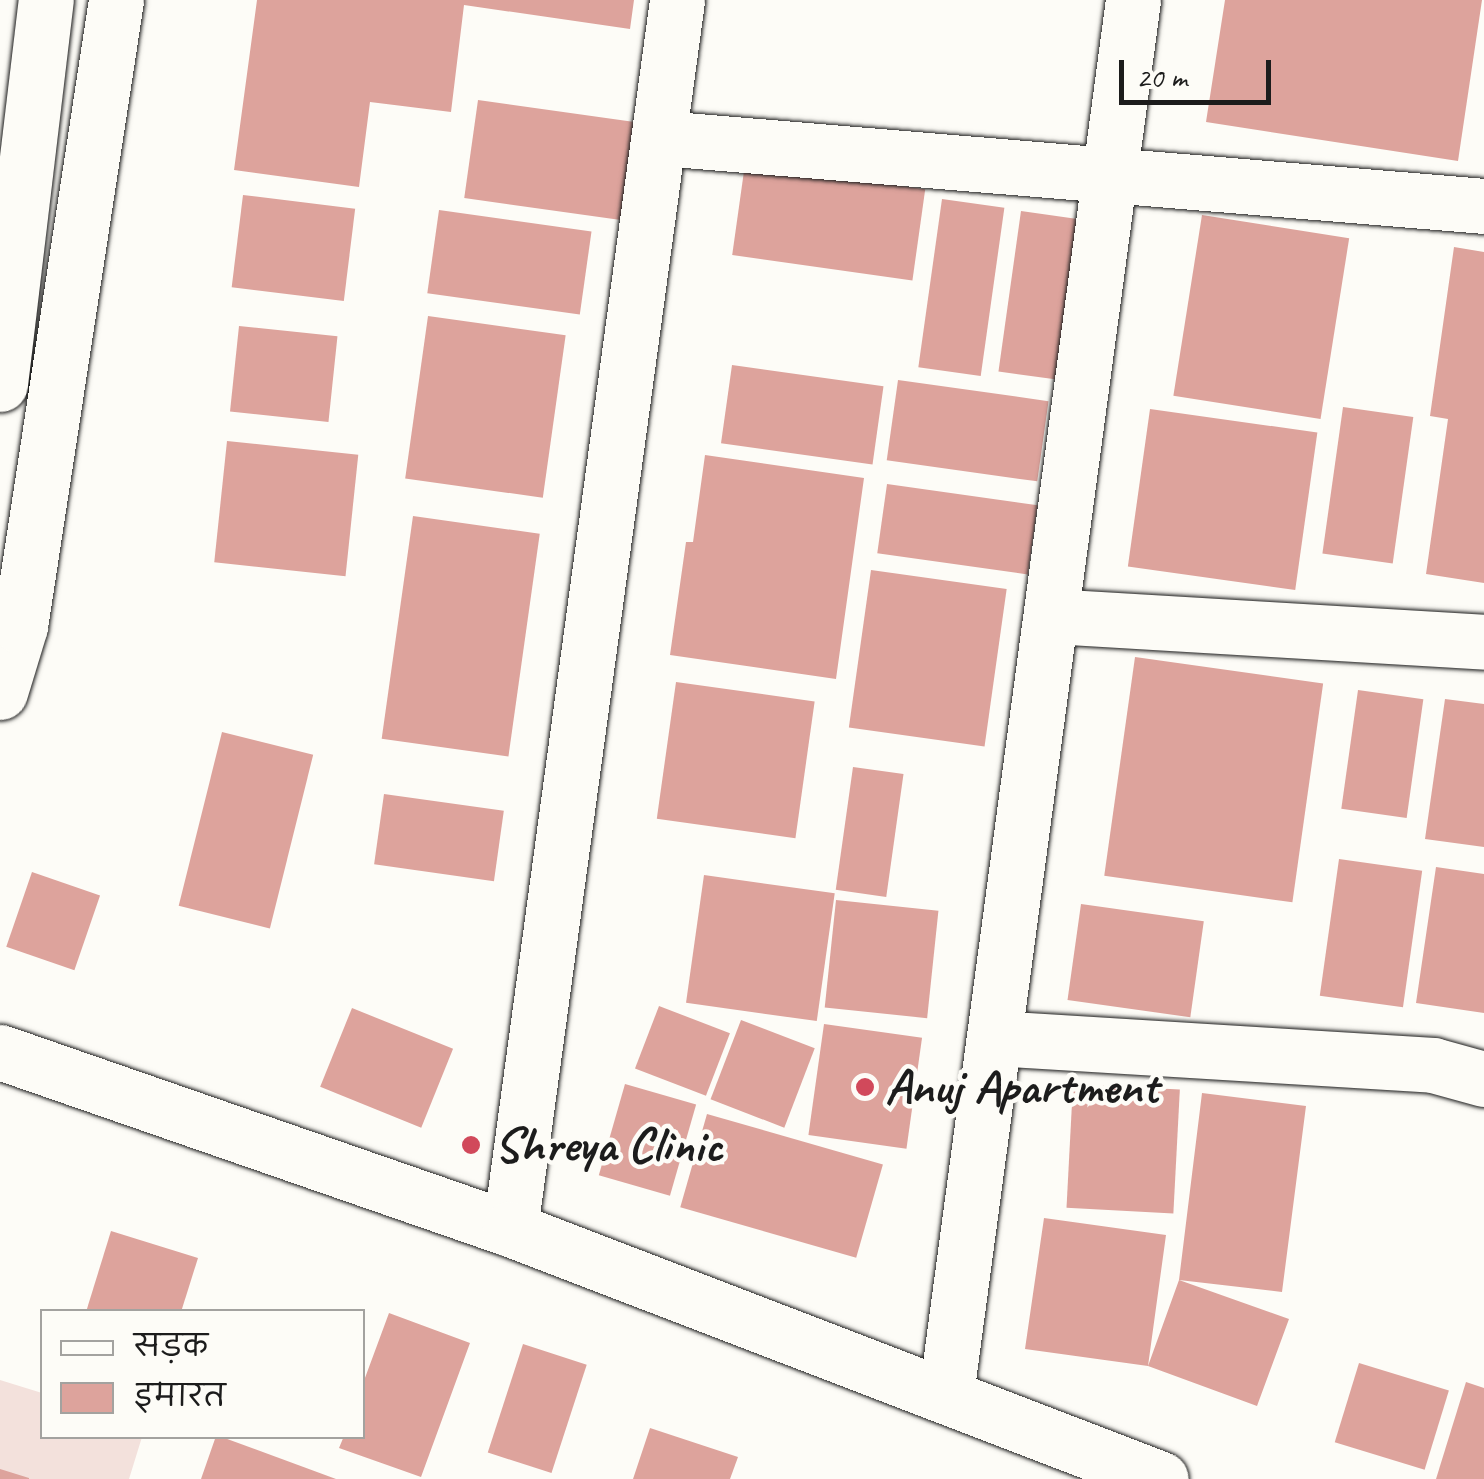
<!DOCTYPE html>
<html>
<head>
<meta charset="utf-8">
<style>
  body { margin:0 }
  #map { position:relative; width:1484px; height:1479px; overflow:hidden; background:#fdfcf7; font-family:Caveat,"Playpen Sans Deva",sans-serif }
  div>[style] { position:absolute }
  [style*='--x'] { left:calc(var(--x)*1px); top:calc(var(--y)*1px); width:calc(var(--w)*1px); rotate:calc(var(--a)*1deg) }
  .built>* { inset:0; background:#f3e1dc }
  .building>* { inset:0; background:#dda39c; transform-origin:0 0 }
  .roads { filter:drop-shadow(0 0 2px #1c1c1c) drop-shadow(0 0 2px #1c1c1c) }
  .minor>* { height:55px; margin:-27.5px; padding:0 27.5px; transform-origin:27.5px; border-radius:27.5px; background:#fdfcf7 }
  .major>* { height:55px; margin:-27.5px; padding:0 27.5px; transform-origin:27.5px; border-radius:27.5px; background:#fdfcf7 }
  .dots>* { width:28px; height:28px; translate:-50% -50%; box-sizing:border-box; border:5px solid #fdfcf7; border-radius:50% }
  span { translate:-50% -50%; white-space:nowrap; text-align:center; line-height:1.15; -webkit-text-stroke:9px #fdfcf7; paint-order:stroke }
  .poi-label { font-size:50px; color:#1c1c1c; font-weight:700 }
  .left { translate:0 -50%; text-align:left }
  .legend { position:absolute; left:40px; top:1309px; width:325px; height:130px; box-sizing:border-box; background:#fdfcf7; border:2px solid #a3a29f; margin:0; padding:12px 18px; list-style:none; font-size:30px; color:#1c1c1c }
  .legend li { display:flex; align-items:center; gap:20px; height:50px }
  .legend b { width:50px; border:2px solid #a3a29f }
  .scale { position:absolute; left:1119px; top:60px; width:152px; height:45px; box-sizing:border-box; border:5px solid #1c1c1c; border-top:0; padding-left:12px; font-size:30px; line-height:35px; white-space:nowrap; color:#1c1c1c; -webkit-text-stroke:8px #fdfcf7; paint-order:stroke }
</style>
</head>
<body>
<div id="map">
  <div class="built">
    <i style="clip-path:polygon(0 1380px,42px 1393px,42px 1436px,142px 1437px,129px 1479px,26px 1479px,0 1471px)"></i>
  </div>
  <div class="building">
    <i style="clip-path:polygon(257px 0,634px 0,630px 29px,464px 5px,451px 112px,370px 102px,359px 187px,234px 170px)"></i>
    <i style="clip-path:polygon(1225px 0,1482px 0,1458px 161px,1206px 122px)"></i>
    <i style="left:478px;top:100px;width:158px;height:99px;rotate:8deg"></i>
    <i style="left:745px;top:164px;width:182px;height:92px;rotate:8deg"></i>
    <i style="left:243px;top:195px;width:113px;height:93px;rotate:7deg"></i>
    <i style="left:942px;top:199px;width:63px;height:170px;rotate:8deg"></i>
    <i style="left:439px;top:210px;width:154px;height:84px;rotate:8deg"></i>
    <i style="left:1021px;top:211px;width:57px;height:162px;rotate:8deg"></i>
    <i style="left:1202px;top:215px;width:149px;height:183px;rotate:9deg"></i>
    <i style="clip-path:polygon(1454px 247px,1484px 252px,1484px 583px,1426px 574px,1448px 419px,1430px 416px)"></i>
    <i style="left:428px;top:316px;width:139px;height:164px;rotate:8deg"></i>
    <i style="left:239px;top:326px;width:99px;height:86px;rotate:6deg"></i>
    <i style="left:732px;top:365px;width:153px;height:79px;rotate:8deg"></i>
    <i style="left:898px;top:380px;width:152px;height:81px;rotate:8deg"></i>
    <i style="left:1343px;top:407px;width:71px;height:148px;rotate:8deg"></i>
    <i style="left:1150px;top:409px;width:169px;height:159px;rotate:8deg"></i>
    <i style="left:227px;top:441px;width:132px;height:122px;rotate:6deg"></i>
    <i style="clip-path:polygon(705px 455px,864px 478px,836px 679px,670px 655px,686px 542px,693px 542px)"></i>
    <i style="left:887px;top:484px;width:152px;height:70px;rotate:8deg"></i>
    <i style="left:413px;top:516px;width:128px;height:225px;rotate:8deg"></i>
    <i style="left:871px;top:570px;width:137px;height:159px;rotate:8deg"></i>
    <i style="left:1135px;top:657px;width:190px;height:221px;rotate:8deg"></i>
    <i style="left:676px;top:682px;width:140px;height:138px;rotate:8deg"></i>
    <i style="left:1358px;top:690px;width:66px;height:120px;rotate:8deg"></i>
    <i style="clip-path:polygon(1445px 699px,1484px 704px,1484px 847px,1425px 839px)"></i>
    <i style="left:222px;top:732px;width:94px;height:179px;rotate:14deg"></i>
    <i style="left:853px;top:767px;width:51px;height:124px;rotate:8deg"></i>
    <i style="left:384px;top:794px;width:121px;height:71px;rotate:8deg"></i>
    <i style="left:1339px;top:859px;width:84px;height:138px;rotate:8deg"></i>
    <i style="clip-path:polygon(1436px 867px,1484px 874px,1484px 1013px,1416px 1003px)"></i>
    <i style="left:32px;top:872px;width:72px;height:79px;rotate:19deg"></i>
    <i style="left:704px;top:875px;width:132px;height:129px;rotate:8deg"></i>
    <i style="left:836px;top:900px;width:103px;height:108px;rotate:6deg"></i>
    <i style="left:1081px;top:904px;width:124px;height:97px;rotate:8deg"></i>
    <i style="left:659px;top:1006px;width:76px;height:67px;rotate:21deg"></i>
    <i style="left:352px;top:1008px;width:109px;height:85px;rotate:22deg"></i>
    <i style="left:741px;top:1020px;width:79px;height:85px;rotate:21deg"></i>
    <i style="left:824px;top:1024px;width:99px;height:112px;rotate:8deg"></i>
    <i style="left:625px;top:1084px;width:74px;height:95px;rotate:16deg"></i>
    <i style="left:1073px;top:1084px;width:107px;height:124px;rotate:3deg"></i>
    <i style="clip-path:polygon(1202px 1093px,1306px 1106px,1282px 1292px,1179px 1280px,1289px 1319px,1257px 1406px,1148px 1366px,1025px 1349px,1044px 1218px,1166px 1235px,1148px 1366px,1179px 1280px)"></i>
    <i style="left:707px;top:1114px;width:183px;height:97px;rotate:16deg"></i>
    <i style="clip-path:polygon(111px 1231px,198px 1258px,181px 1312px,86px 1312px)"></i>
    <i style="clip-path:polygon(389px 1313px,470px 1343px,421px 1477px,339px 1448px,344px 1436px,362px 1436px,362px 1386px)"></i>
    <i style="left:523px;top:1344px;width:67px;height:114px;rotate:18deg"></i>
    <i style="left:1359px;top:1363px;width:94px;height:83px;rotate:17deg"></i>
    <i style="clip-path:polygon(1466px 1382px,1484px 1388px,1484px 1479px,1436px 1479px)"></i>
    <i style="clip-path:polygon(650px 1428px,738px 1457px,730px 1479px,633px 1479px)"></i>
    <i style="clip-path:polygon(216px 1436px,219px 1436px,336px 1479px,201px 1479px)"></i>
    <i style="clip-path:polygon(0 1469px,29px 1478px,29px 1479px,0 1479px)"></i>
  </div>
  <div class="roads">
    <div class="minor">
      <i style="--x:661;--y:138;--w:826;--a:4.72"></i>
      <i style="--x:0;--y:384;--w:387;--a:-83.2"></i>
      <i style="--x:1051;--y:616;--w:434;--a:3.4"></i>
      <i style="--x:0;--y:692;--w:69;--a:-73.1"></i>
      <i style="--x:20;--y:626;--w:633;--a:-81.28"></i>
      <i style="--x:994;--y:1038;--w:440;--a:3.5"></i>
      <i style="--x:1433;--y:1065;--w:53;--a:15.4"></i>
      <i style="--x:510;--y:1229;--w:1240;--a:-82.26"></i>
      <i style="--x:946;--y:1394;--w:1406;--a:-82.36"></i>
    </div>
    <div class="major">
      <i style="--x:0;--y:1052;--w:540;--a:19.14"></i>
      <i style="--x:510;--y:1229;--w:697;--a:21.01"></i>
    </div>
  </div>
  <div class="dots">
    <i style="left:865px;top:1087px;background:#d1495b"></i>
    <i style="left:471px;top:1145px;background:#d1495b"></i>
  </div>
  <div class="poi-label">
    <span class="left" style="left:885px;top:1087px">Anuj Apartment</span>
    <span class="left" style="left:494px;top:1145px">Shreya Clinic</span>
  </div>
  <ul class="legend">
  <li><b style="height:12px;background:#fdfcf7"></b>सड़क</li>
  <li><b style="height:28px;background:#dda39c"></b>इमारत</li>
  </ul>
  <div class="scale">20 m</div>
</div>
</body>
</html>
